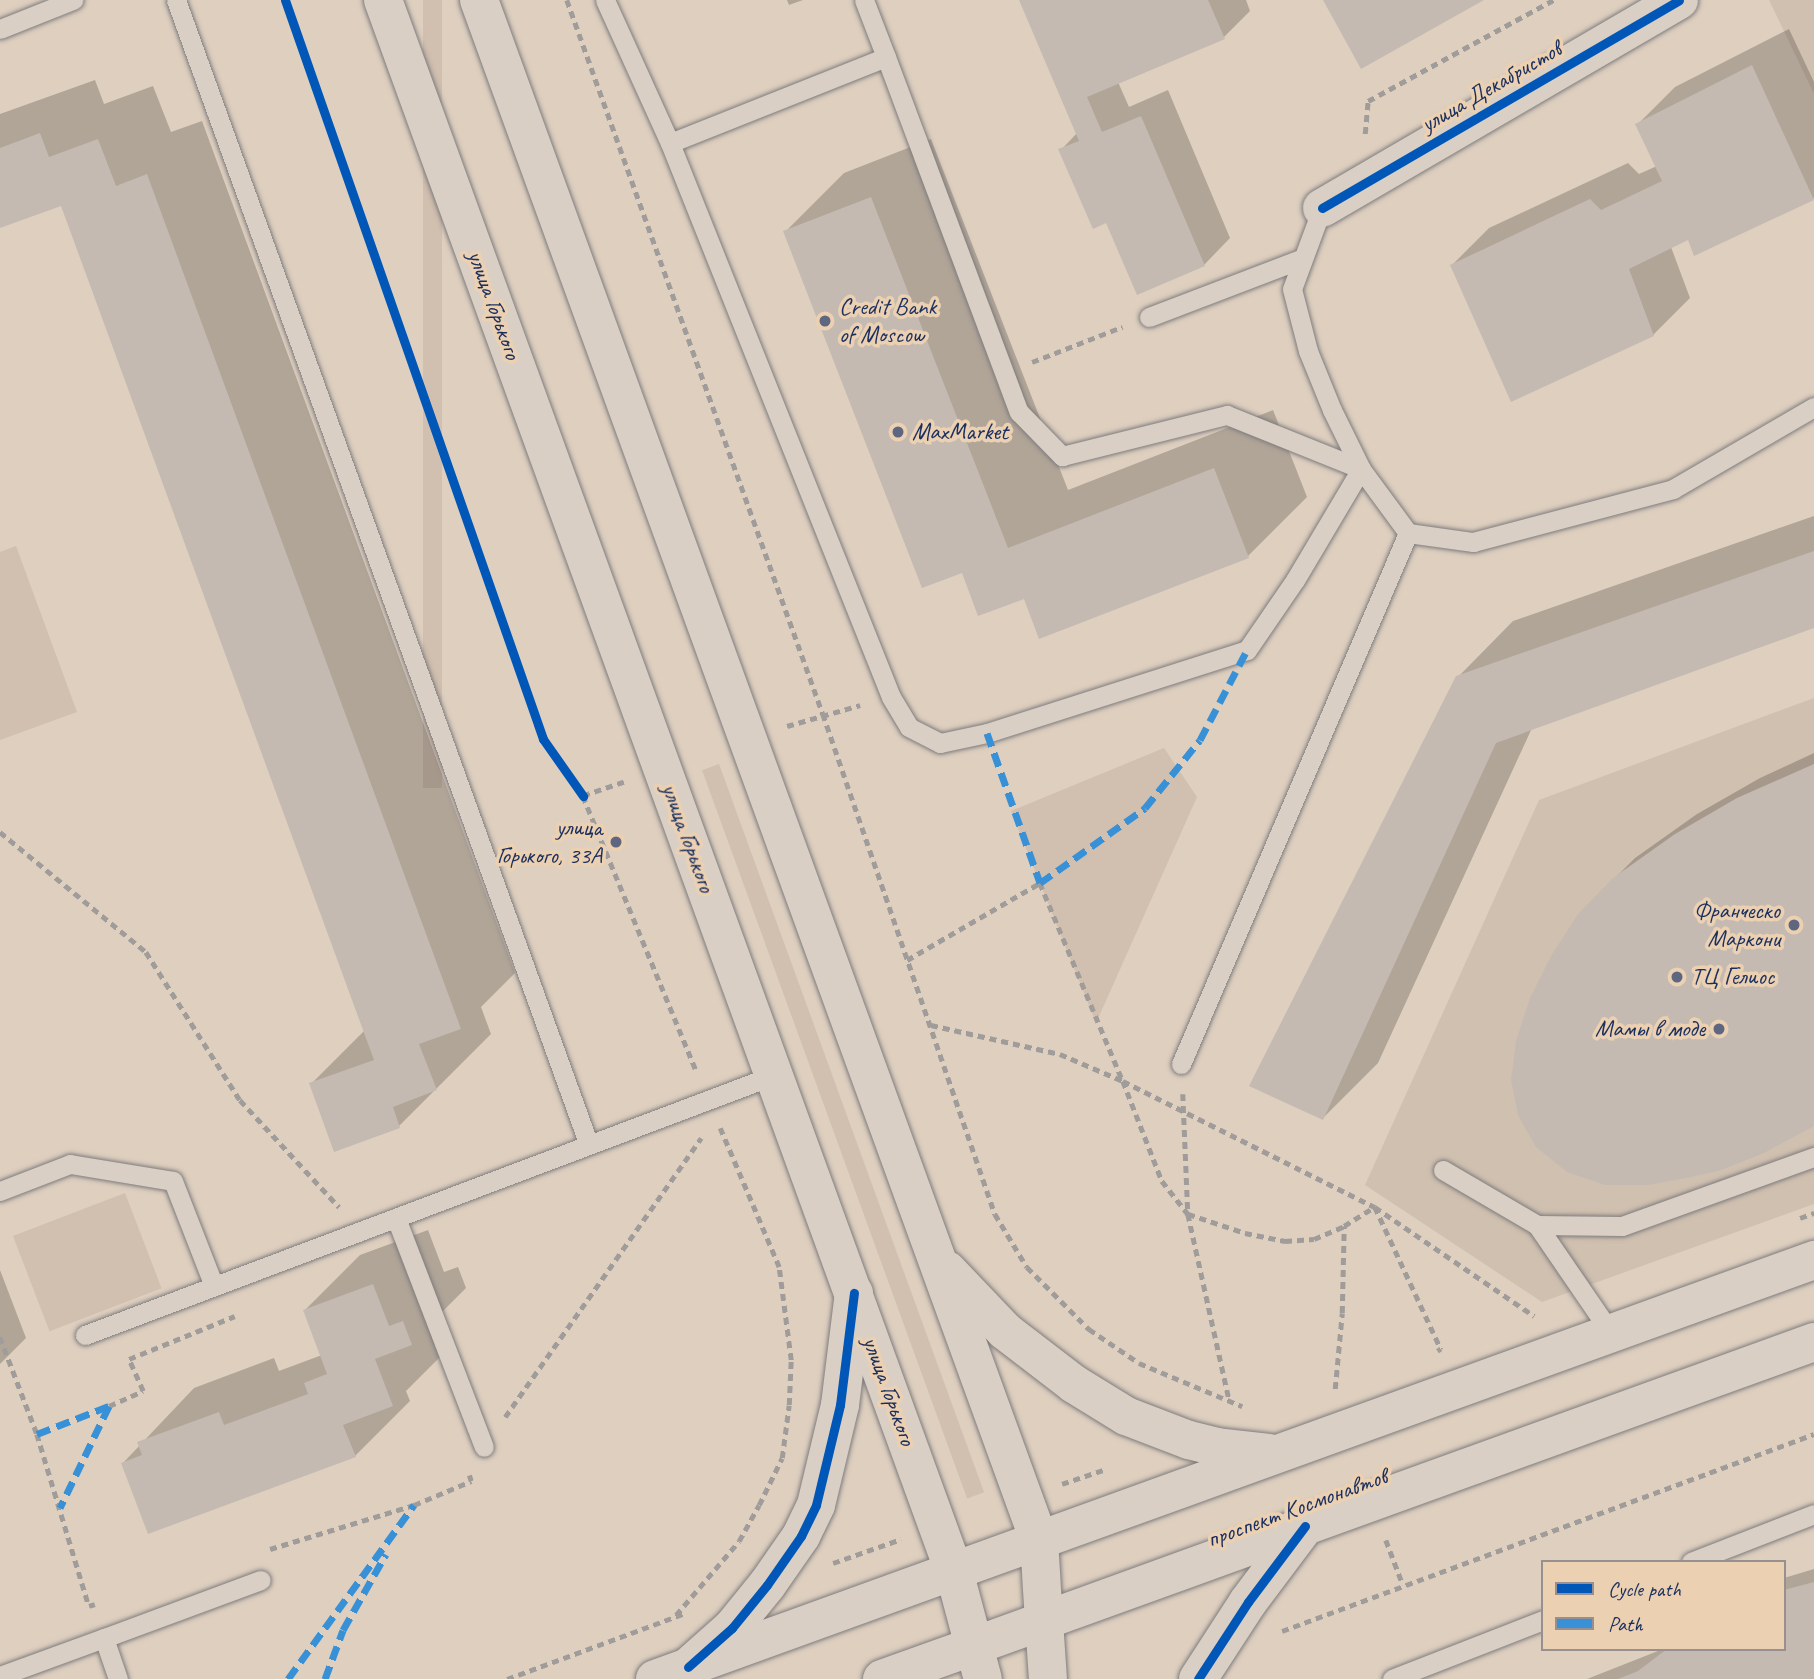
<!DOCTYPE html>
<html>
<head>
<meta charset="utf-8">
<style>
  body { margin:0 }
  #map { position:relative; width:1814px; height:1679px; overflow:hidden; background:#decfbf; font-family:Caveat,sans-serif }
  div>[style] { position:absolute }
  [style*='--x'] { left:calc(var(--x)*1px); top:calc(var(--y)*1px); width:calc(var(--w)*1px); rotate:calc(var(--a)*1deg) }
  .built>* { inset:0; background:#d0c0b0 }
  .green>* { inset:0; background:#d1bfaf; transform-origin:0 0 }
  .shadow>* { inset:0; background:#0003 }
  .building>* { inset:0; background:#c4bab1 }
  .path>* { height:4.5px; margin-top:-2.25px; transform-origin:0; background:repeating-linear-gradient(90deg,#a09c9a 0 7px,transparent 0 12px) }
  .roads { filter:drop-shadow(0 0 2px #7f7c7e) drop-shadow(0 0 2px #7f7c7e) }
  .service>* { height:19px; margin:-9.5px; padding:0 9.5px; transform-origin:9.5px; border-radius:9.5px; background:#d9cfc4 }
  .minor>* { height:38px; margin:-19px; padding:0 19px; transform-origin:19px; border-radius:19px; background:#d9cfc4 }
  .tertiary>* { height:38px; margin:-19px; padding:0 19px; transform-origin:19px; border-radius:19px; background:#d9cfc4 }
  .secondary>* { height:38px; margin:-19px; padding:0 19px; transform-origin:19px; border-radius:19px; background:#d9cfc4 }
  .quiet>* { height:7px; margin-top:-3.5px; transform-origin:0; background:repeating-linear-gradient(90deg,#3891d7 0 14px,transparent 0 21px) }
  .cycleway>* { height:9px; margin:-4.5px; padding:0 4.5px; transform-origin:4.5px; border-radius:4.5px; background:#0057b8 }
  .dots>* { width:19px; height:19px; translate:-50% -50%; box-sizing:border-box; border:4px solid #ebd0b2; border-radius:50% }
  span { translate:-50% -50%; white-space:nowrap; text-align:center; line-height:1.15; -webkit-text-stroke:7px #ebd0b2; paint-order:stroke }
  .street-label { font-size:24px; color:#1b2f5e }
  .poi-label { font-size:24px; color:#1b2f5e }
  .left { translate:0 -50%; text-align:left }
  .right { translate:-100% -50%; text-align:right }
  .legend { position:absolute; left:1541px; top:1560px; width:245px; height:91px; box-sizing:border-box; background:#ebd0b2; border:2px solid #989090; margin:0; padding:9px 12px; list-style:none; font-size:21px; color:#1b2f5e }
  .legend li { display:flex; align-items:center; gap:14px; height:35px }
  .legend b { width:35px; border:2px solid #989090 }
</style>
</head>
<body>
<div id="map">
  <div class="built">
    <i style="clip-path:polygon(1769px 0,1814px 0,1814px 94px)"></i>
    <i style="clip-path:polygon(1814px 698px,1814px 1204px,1542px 1302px,1365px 1185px,1539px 800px)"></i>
  </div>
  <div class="green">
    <i style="left:423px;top:0;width:19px;height:788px"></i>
    <i style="clip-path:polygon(16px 546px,77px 712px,0 740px,0 552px)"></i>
    <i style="clip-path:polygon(1164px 748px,1197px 797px,1096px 1023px,1011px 811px)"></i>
    <i style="left:719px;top:764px;width:775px;height:18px;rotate:70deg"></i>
    <i style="left:125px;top:1193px;width:102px;height:120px;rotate:69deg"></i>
  </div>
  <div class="shadow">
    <i style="clip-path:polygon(787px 0,803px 0,789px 5px)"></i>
    <i style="clip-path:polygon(1021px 0,1246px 0,1250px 11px,1224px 37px,1118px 82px,1129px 107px,1168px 90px,1230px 238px,1204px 265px,1107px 221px,1061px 150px,1077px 133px)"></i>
    <i style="clip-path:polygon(1789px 29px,1814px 82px,1814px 198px,1695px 253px,1689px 238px,1671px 247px,1690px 298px,1653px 335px,1452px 265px,1489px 228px,1628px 163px,1639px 174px,1657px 166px,1638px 124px,1675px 87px)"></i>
    <i style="clip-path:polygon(95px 80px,104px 104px,153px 86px,171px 132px,202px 121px,515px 973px,481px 1007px,491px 1034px,399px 1126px,311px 1084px,365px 1030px,62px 204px,0 226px,0 114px)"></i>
    <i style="clip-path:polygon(931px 139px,1068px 490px,1273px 410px,1307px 497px,1248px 556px,1025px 597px,963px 571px,785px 232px,844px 173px)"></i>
    <i style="clip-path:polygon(1814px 516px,1814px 626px,1532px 728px,1378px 1063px,1323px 1118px,1458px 677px,1513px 621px)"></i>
    <i style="clip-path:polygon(1814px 753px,1814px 1124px,1614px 879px,1635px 858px,1697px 814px,1760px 778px)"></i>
    <i style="clip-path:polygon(428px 1230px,444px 1272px,458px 1267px,466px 1288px,435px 1319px,447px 1350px,406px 1391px,410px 1401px,355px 1456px,123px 1463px,194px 1388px,274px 1358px,279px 1371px,322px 1355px,305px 1310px,360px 1255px)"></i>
    <i style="clip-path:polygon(0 1270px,26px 1338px,0 1364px)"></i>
    <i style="clip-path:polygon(1814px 1569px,1814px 1679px,1587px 1679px,1663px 1649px,1784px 1649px,1784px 1578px)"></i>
  </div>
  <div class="building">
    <i style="clip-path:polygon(1019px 0,1208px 0,1225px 39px,1087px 97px,1102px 132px,1141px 116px,1205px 266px,1137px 295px,1106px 223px,1093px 229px,1058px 149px,1079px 141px)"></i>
    <i style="clip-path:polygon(1323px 0,1484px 0,1361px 69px)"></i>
    <i style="clip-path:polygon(1752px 65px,1814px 200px,1694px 256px,1688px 240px,1629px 269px,1654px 336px,1511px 402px,1450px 265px,1590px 199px,1601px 210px,1662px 181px,1635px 124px)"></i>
    <i style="clip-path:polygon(40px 133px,49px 157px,98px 139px,116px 186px,147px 174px,461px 1029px,419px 1044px,437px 1090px,393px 1107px,400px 1128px,334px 1152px,309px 1083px,374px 1060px,61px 206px,0 228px,0 148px)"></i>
    <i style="clip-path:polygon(871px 197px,1008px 548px,1214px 468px,1249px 558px,1039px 639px,1024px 599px,978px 616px,962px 573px,922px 588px,783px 231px)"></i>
    <i style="clip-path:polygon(1814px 551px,1814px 628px,1496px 743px,1323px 1120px,1249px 1086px,1456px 676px)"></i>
    <i style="clip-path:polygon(1814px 764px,1814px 1126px,1764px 1153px,1719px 1171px,1681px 1179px,1648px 1185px,1605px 1185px,1567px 1172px,1536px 1147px,1518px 1115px,1511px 1080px,1516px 1041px,1530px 998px,1551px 956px,1578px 914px,1613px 878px,1675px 834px,1737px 798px)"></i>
    <i style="clip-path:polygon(373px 1284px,389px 1326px,403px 1321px,412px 1345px,375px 1359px,393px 1406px,343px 1425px,356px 1457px,148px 1534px,121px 1463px,142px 1455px,137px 1442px,219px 1412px,224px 1425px,308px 1394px,304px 1383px,327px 1374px,303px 1310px)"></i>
    <i style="clip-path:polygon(1814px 1582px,1814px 1679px,1618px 1679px,1638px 1671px,1667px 1649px,1784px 1649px,1784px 1590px)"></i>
  </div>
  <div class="path">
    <i style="--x:567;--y:0;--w:759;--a:70.28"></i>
    <i style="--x:823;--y:714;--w:529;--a:71.02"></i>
    <i style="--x:995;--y:1214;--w:62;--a:58.9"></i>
    <i style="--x:1027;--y:1267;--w:88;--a:45"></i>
    <i style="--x:1089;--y:1329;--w:60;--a:34.2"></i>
    <i style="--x:1139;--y:1363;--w:112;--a:22.7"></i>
    <i style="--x:1365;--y:134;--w:33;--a:-85"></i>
    <i style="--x:1368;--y:101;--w:211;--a:-28.6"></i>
    <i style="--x:1032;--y:362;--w:97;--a:-21.3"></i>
    <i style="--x:787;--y:726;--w:76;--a:-16"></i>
    <i style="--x:624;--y:782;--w:43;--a:161.1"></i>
    <i style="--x:583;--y:796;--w:299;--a:67.6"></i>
    <i style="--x:0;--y:832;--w:189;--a:39.4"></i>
    <i style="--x:146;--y:952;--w:175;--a:57.6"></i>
    <i style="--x:240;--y:1100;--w:146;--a:47.2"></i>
    <i style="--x:907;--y:960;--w:154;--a:-30.1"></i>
    <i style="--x:1040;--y:883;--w:215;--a:67.3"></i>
    <i style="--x:1123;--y:1081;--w:282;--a:26.6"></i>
    <i style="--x:1375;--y:1207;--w:193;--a:34.4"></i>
    <i style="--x:931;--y:1025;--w:132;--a:12.7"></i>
    <i style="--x:1060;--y:1054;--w:69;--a:23.2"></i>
    <i style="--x:1123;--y:1081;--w:107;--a:68.7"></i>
    <i style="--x:1162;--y:1181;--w:42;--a:51.8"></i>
    <i style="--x:1188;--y:1214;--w:60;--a:18.4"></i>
    <i style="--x:1245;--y:1233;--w:41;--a:11.3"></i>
    <i style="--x:1285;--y:1241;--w:29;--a:-4"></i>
    <i style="--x:1314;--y:1239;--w:33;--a:-23"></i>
    <i style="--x:1344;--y:1226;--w:36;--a:-32"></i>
    <i style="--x:1375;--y:1207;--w:157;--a:65.1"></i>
    <i style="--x:1441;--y:1349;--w:4;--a:146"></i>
    <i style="--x:1183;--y:1094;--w:120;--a:87.6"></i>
    <i style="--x:1188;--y:1214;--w:189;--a:77.5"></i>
    <i style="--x:1800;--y:1218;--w:15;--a:-20"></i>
    <i style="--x:0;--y:1337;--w:104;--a:69.1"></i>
    <i style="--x:37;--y:1434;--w:180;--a:73.2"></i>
    <i style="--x:89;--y:1606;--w:6;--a:-18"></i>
    <i style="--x:1335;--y:1389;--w:76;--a:-84.7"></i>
    <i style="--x:1342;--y:1313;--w:87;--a:-88.7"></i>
    <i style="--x:109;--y:1406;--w:37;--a:-24"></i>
    <i style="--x:143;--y:1391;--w:35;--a:-114"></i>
    <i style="--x:129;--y:1359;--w:114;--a:-22.1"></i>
    <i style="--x:505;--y:1417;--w:341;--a:-54.9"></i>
    <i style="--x:1062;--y:1484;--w:43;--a:-18.9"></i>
    <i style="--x:1386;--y:1540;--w:48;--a:69.3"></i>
    <i style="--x:270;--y:1549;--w:151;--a:-17"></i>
    <i style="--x:414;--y:1505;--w:62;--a:-22.8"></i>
    <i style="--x:471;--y:1481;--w:6;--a:-108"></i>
    <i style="--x:833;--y:1563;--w:72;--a:-19.4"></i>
    <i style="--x:676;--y:1615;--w:97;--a:-49.6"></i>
    <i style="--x:739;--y:1541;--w:41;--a:-60.9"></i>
    <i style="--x:759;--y:1505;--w:52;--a:-63.9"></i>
    <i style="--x:782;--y:1458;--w:53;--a:-82.5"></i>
    <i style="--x:789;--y:1405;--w:45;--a:-87.5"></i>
    <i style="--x:791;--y:1360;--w:94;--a:-97.4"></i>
    <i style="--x:779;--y:1267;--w:151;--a:-113"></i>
    <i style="--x:1282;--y:1631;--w:567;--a:-20.32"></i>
    <i style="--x:507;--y:1679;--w:188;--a:-20.3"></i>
  </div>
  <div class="roads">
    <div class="service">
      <i style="--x:176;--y:0;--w:1217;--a:70.17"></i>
      <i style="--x:605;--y:0;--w:157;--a:65.6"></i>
      <i style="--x:864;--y:0;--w:61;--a:68.9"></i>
      <i style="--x:886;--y:57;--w:379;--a:69.5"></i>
      <i style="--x:1019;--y:412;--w:62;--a:45.7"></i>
      <i style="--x:1062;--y:456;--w:170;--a:-14"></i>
      <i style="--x:1227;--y:415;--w:144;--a:21.9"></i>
      <i style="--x:1361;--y:469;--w:129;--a:120.7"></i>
      <i style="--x:1295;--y:580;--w:85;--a:124.4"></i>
      <i style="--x:1247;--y:650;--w:273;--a:162.3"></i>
      <i style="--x:987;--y:733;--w:48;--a:168"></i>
      <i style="--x:940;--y:743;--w:35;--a:-153"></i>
      <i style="--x:909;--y:727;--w:35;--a:-121"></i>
      <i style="--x:891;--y:697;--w:596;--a:-111.75"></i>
      <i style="--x:670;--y:143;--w:232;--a:-21.7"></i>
      <i style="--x:0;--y:29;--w:79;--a:-21.7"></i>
      <i style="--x:1322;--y:208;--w:86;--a:110.3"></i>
      <i style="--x:1292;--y:289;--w:64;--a:75.5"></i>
      <i style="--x:1308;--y:351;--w:64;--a:67.9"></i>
      <i style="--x:1332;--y:410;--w:66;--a:63.8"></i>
      <i style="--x:1361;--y:469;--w:79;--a:53.7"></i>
      <i style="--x:1408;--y:533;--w:66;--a:7.9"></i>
      <i style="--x:1473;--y:542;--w:207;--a:-14.8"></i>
      <i style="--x:1673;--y:489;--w:163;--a:-30.2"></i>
      <i style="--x:1149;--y:317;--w:163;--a:-20.9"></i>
      <i style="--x:1181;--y:1064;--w:577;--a:-66.85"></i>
      <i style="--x:1443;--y:1170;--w:109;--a:30.3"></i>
      <i style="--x:1537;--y:1225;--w:85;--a:0.7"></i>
      <i style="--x:1622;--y:1226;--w:204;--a:-19.8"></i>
      <i style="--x:0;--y:1191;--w:75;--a:-21.1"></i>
      <i style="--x:70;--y:1164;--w:104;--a:9.4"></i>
      <i style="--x:173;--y:1181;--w:113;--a:68.7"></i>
      <i style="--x:396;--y:1218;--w:245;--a:69"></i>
      <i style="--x:1537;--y:1225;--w:131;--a:55.6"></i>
      <i style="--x:85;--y:1335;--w:736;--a:-20.67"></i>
      <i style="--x:1691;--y:1562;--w:132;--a:-21.3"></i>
      <i style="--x:0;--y:1676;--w:111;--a:-20.1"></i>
      <i style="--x:118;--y:1679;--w:43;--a:-108.9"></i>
      <i style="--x:104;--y:1638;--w:167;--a:-20.3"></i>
      <i style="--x:1392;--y:1679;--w:162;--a:-21.3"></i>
    </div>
    <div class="minor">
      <i style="--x:1322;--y:208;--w:413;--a:-30.2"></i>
      <i style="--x:1044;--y:1621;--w:58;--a:86.1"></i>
      <i style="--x:974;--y:1646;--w:34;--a:75"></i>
      <i style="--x:1198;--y:1679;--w:92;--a:-57"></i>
      <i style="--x:1248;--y:1602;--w:95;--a:-53.1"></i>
    </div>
    <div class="tertiary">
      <i style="--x:688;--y:1667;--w:59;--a:-41.6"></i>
      <i style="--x:732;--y:1628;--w:55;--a:-50.9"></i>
      <i style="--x:767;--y:1585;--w:60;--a:-55.2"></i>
      <i style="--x:801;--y:1536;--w:34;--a:-64"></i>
      <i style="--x:816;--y:1505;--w:103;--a:-76.5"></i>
      <i style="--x:840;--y:1405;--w:113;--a:-82.9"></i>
      <i style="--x:655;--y:1679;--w:318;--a:-19.9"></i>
      <i style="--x:882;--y:1679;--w:98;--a:-19.7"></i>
    </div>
    <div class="secondary">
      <i style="--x:383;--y:0;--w:1672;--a:70.03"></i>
      <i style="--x:954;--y:1571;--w:78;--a:75.1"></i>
      <i style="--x:974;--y:1646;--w:893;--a:-19.9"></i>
      <i style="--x:479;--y:0;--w:1639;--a:70.02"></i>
      <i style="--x:1039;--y:1540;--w:81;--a:86.5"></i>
      <i style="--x:947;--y:1270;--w:84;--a:46.4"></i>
      <i style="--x:1005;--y:1331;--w:87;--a:37.5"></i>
      <i style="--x:1074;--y:1384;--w:61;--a:31.6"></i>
      <i style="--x:1126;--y:1416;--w:67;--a:20.9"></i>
      <i style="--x:1189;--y:1440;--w:29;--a:14"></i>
      <i style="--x:1217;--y:1447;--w:52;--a:6.6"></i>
      <i style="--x:954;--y:1571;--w:915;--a:-19.88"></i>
    </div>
  </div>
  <div class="quiet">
    <i style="--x:987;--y:733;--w:159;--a:70.5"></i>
    <i style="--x:1040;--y:883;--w:129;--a:-35.5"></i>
    <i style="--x:1145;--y:808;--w:87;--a:-51"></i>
    <i style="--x:1200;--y:740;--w:102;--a:-62.4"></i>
    <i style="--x:37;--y:1434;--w:77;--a:-21.3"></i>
    <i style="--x:109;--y:1406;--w:113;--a:115.7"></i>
    <i style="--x:288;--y:1679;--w:215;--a:-54.1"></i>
    <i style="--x:325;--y:1679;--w:52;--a:-69.8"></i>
    <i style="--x:343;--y:1630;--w:87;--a:-60.5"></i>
  </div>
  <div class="cycleway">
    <i style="--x:285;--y:0;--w:783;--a:70.75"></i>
    <i style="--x:543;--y:739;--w:70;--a:54.9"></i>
    <i style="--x:1322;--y:208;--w:413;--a:-30.2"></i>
    <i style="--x:688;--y:1667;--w:59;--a:-41.6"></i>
    <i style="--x:732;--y:1628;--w:55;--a:-50.9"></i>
    <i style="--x:767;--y:1585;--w:60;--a:-55.2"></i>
    <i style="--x:801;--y:1536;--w:34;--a:-64"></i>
    <i style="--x:816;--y:1505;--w:103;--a:-76.5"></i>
    <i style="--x:840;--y:1405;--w:113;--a:-82.9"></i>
    <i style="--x:1198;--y:1679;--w:92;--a:-57"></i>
    <i style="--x:1248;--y:1602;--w:95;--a:-53.1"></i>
  </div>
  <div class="dots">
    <i style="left:825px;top:321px;background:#5f6780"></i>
    <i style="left:898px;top:432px;background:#5f6780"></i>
    <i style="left:616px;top:842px;background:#5f6780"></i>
    <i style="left:1794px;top:925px;background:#5f6780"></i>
    <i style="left:1677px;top:977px;background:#5f6780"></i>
    <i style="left:1719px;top:1029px;background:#5f6780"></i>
  </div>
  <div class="street-label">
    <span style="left:1491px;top:87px;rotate:-30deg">улица Декабристов</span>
    <span style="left:494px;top:305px;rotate:70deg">улица Горького</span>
    <span style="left:688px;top:838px;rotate:70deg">улица Горького</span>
    <span style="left:889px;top:1391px;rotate:70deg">улица Горького</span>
    <span style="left:1297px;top:1508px;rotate:-20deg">проспект Космонавтов</span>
  </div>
  <div class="poi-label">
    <span class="left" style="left:839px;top:321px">Credit Bank<br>of Moscow</span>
    <span class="left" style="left:912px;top:432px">MaxMarket</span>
    <span class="right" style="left:602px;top:842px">улица<br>Горького, 33А</span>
    <span class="right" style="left:1780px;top:925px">Франческо<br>Маркони</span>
    <span class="left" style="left:1691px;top:977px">ТЦ Гелиос</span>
    <span class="right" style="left:1705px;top:1029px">Мамы в моде</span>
  </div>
  <ul class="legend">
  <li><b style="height:9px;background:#0057b8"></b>Cycle path</li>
  <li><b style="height:9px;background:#3891d7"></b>Path</li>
  </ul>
</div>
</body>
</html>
